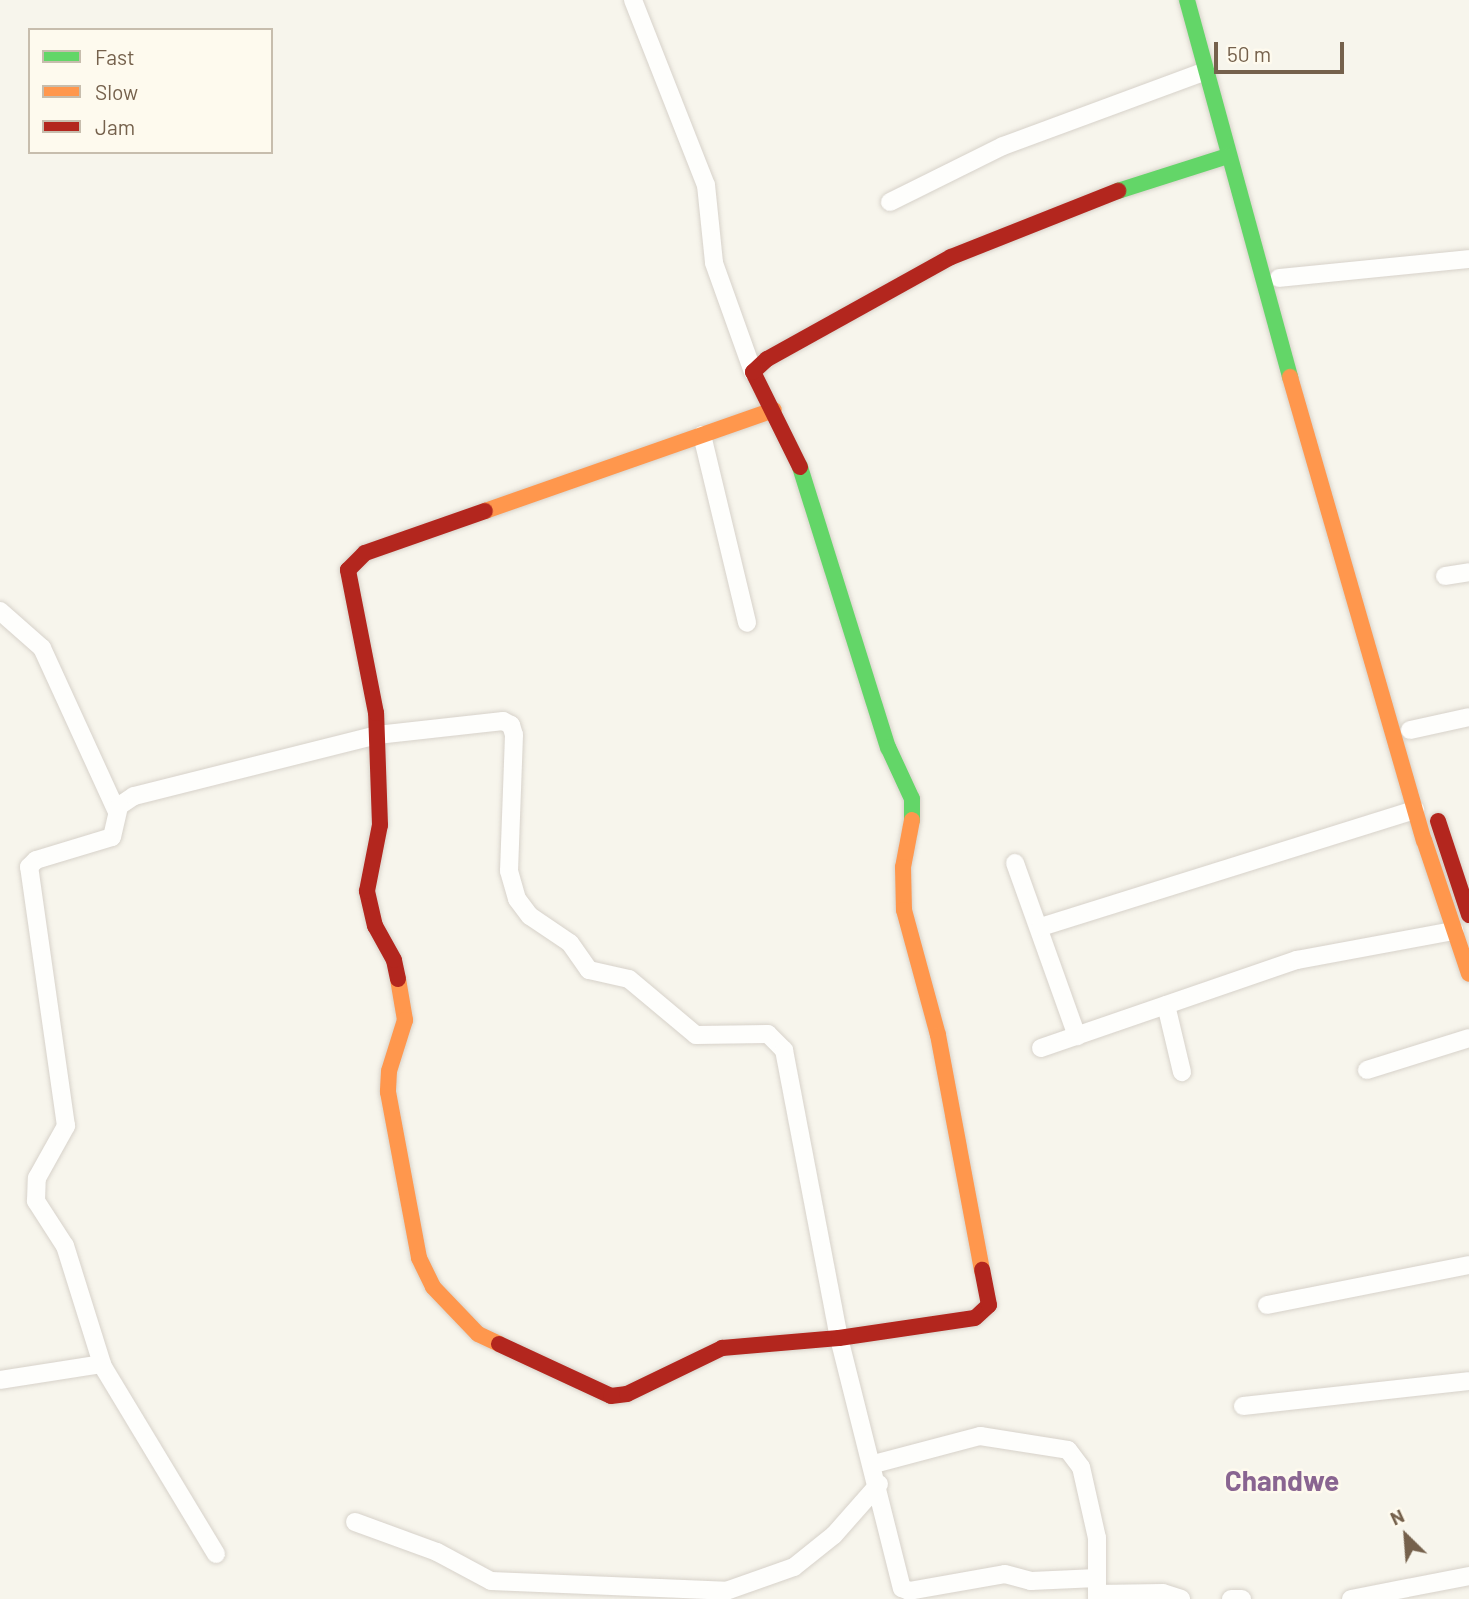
<!DOCTYPE html>
<html>
<head>
<meta charset="utf-8">
<style>
  body { margin:0 }
  #map { position:relative; width:1469px; height:1599px; overflow:hidden; background:#f7f5ec; font-family:Barlow,sans-serif }
  div>[style] { position:absolute }
  [style*='--x'] { left:calc(var(--x)*1px); top:calc(var(--y)*1px); width:calc(var(--w)*1px); rotate:calc(var(--a)*1deg) }
  .roads { filter:drop-shadow(0 0 2px #d7d2ca) drop-shadow(0 0 2px #d7d2ca) }
  .street>* { height:18px; margin:-9px; padding:0 9px; transform-origin:9px; border-radius:9px; background:#fefefc }
  .fast>* { height:16px; margin:-8px; padding:0 8px; transform-origin:8px; border-radius:8px; background:#63d668 }
  .slow>* { height:16px; margin:-8px; padding:0 8px; transform-origin:8px; border-radius:8px; background:#ff974d }
  .jam>* { height:16px; margin:-8px; padding:0 8px; transform-origin:8px; border-radius:8px; background:#b3261e }
  span { translate:-50% -50%; white-space:nowrap; text-align:center; line-height:1.15; -webkit-text-stroke:5px #fefaee; paint-order:stroke }
  .district-label { font-size:28px; color:#896591; font-weight:700 }
  .legend { position:absolute; left:28px; top:28px; width:245px; height:126px; box-sizing:border-box; background:#fefaee; border:2px solid #c7bdad; margin:0; padding:9px 12px; list-style:none; font-size:21px; color:#75614c }
  .legend li { display:flex; align-items:center; gap:14px; height:35px }
  .legend b { width:35px; border:2px solid #c7bdad }
  .north { position:absolute; left:1371px; top:1501px; width:70px; height:70px; -webkit-text-stroke:5px #fefaee; paint-order:stroke; rotate:335deg; font-size:19px; font-weight:700; line-height:28px; text-align:center; color:#75614c }
  .north::after { content:''; display:block; margin:auto; width:24px; height:32px; background:#75614c; clip-path:polygon(50% 0,100% 100%,50% 72%,0 100%) }
  .scale { position:absolute; left:1214px; top:42px; width:130px; height:32px; box-sizing:border-box; border:4px solid #75614c; border-top:0; padding-left:9px; font-size:21px; line-height:24px; white-space:nowrap; color:#75614c; -webkit-text-stroke:5px #fefaee; paint-order:stroke }
</style>
</head>
<body>
<div id="map">
  <div class="roads">
    <div class="street">
      <i style="--x:633;--y:0;--w:199;--a:68.5"></i>
      <i style="--x:706;--y:185;--w:78;--a:84.1"></i>
      <i style="--x:714;--y:263;--w:116;--a:70.3"></i>
      <i style="--x:890;--y:202;--w:126;--a:-26.4"></i>
      <i style="--x:1003;--y:146;--w:216;--a:-20.3"></i>
      <i style="--x:1279;--y:278;--w:191;--a:-5.7"></i>
      <i style="--x:702;--y:435;--w:193;--a:76.5"></i>
      <i style="--x:1445;--y:576;--w:24;--a:-9"></i>
      <i style="--x:0;--y:611;--w:56;--a:41.4"></i>
      <i style="--x:42;--y:648;--w:180;--a:65.4"></i>
      <i style="--x:1410;--y:730;--w:60;--a:-12.4"></i>
      <i style="--x:1015;--y:863;--w:184;--a:70.3"></i>
      <i style="--x:1041;--y:927;--w:392;--a:-17.4"></i>
      <i style="--x:1166;--y:1005;--w:69;--a:76.6"></i>
      <i style="--x:1041;--y:1048;--w:271;--a:-19"></i>
      <i style="--x:1297;--y:960;--w:160;--a:-10.5"></i>
      <i style="--x:1367;--y:1070;--w:107;--a:-17.4"></i>
      <i style="--x:1267;--y:1305;--w:206;--a:-11.2"></i>
      <i style="--x:0;--y:1380;--w:103;--a:-8.9"></i>
      <i style="--x:1243;--y:1406;--w:227;--a:-6.3"></i>
      <i style="--x:874;--y:1464;--w:110;--a:-14.8"></i>
      <i style="--x:980;--y:1436;--w:89;--a:9"></i>
      <i style="--x:1068;--y:1450;--w:21;--a:53"></i>
      <i style="--x:1081;--y:1467;--w:73;--a:77.3"></i>
      <i style="--x:1097;--y:1538;--w:61;--a:90"></i>
      <i style="--x:355;--y:1522;--w:87;--a:20.1"></i>
      <i style="--x:437;--y:1552;--w:61;--a:28.2"></i>
      <i style="--x:491;--y:1581;--w:235;--a:2.4"></i>
      <i style="--x:726;--y:1591;--w:72;--a:-19.4"></i>
      <i style="--x:794;--y:1567;--w:51;--a:-38.7"></i>
      <i style="--x:834;--y:1535;--w:68;--a:-48.6"></i>
      <i style="--x:216;--y:1554;--w:218;--a:-121.1"></i>
      <i style="--x:103;--y:1367;--w:127;--a:-107.4"></i>
      <i style="--x:65;--y:1246;--w:54;--a:-122.8"></i>
      <i style="--x:36;--y:1201;--w:23;--a:-88"></i>
      <i style="--x:37;--y:1178;--w:60;--a:-60.9"></i>
      <i style="--x:66;--y:1126;--w:262;--a:-98.1"></i>
      <i style="--x:29;--y:867;--w:10;--a:-45"></i>
      <i style="--x:36;--y:860;--w:79;--a:-16.8"></i>
      <i style="--x:112;--y:837;--w:32;--a:-77"></i>
      <i style="--x:119;--y:806;--w:18;--a:-34"></i>
      <i style="--x:134;--y:796;--w:251;--a:-14.1"></i>
      <i style="--x:377;--y:735;--w:127;--a:-6.3"></i>
      <i style="--x:503;--y:721;--w:9;--a:27"></i>
      <i style="--x:511;--y:725;--w:10;--a:73"></i>
      <i style="--x:514;--y:735;--w:136;--a:92.1"></i>
      <i style="--x:509;--y:871;--w:29;--a:74"></i>
      <i style="--x:517;--y:899;--w:21;--a:53"></i>
      <i style="--x:530;--y:916;--w:48;--a:34"></i>
      <i style="--x:570;--y:943;--w:33;--a:55"></i>
      <i style="--x:589;--y:970;--w:41;--a:12.7"></i>
      <i style="--x:629;--y:979;--w:87;--a:39.9"></i>
      <i style="--x:696;--y:1035;--w:72;--a:-0.8"></i>
      <i style="--x:768;--y:1034;--w:23;--a:45"></i>
      <i style="--x:784;--y:1050;--w:293;--a:79.2"></i>
      <i style="--x:839;--y:1338;--w:258;--a:75.9"></i>
      <i style="--x:902;--y:1588;--w:8;--a:23"></i>
      <i style="--x:909;--y:1591;--w:97;--a:-10"></i>
      <i style="--x:1005;--y:1574;--w:27;--a:15"></i>
      <i style="--x:1031;--y:1581;--w:66;--a:-2.6"></i>
      <i style="--x:1097;--y:1594;--w:66;--a:-0.9"></i>
      <i style="--x:1163;--y:1593;--w:19;--a:18"></i>
      <i style="--x:1231;--y:1599;--w:11;--a:0"></i>
      <i style="--x:1351;--y:1599;--w:120;--a:-11"></i>
    </div>
    <div class="fast">
      <i style="--x:1187;--y:0;--w:391;--a:74.7"></i>
      <i style="--x:1118;--y:191;--w:115;--a:-17.7"></i>
      <i style="--x:800;--y:467;--w:294;--a:72.6"></i>
      <i style="--x:888;--y:747;--w:57;--a:65.2"></i>
      <i style="--x:912;--y:799;--w:21;--a:90"></i>
    </div>
    <div class="slow">
      <i style="--x:1290;--y:377;--w:482;--a:73.9"></i>
      <i style="--x:1424;--y:840;--w:141;--a:71.4"></i>
      <i style="--x:485;--y:511;--w:306;--a:-19.3"></i>
      <i style="--x:912;--y:820;--w:48;--a:100.8"></i>
      <i style="--x:903;--y:867;--w:43;--a:88.7"></i>
      <i style="--x:904;--y:910;--w:130;--a:74.8"></i>
      <i style="--x:938;--y:1035;--w:239;--a:79.4"></i>
      <i style="--x:398;--y:979;--w:42;--a:80.3"></i>
      <i style="--x:405;--y:1020;--w:53;--a:107.4"></i>
      <i style="--x:389;--y:1071;--w:21;--a:93"></i>
      <i style="--x:388;--y:1092;--w:169;--a:79.4"></i>
      <i style="--x:419;--y:1258;--w:32;--a:64"></i>
      <i style="--x:433;--y:1287;--w:65;--a:46.2"></i>
      <i style="--x:478;--y:1334;--w:23;--a:25"></i>
    </div>
    <div class="jam">
      <i style="--x:800;--y:467;--w:106;--a:-116.3"></i>
      <i style="--x:753;--y:372;--w:19;--a:-43"></i>
      <i style="--x:767;--y:359;--w:210;--a:-29"></i>
      <i style="--x:951;--y:257;--w:180;--a:-21.6"></i>
      <i style="--x:1438;--y:821;--w:99;--a:71.7"></i>
      <i style="--x:398;--y:979;--w:19;--a:-102"></i>
      <i style="--x:394;--y:960;--w:39;--a:-119"></i>
      <i style="--x:375;--y:926;--w:36;--a:-103"></i>
      <i style="--x:367;--y:891;--w:67;--a:-78.9"></i>
      <i style="--x:380;--y:825;--w:112;--a:-92"></i>
      <i style="--x:376;--y:713;--w:146;--a:-101.1"></i>
      <i style="--x:348;--y:570;--w:24;--a:-45"></i>
      <i style="--x:365;--y:553;--w:127;--a:-19.3"></i>
      <i style="--x:499;--y:1344;--w:123;--a:24.9"></i>
      <i style="--x:611;--y:1396;--w:16;--a:-7"></i>
      <i style="--x:627;--y:1394;--w:106;--a:-25.8"></i>
      <i style="--x:722;--y:1348;--w:117;--a:-4.9"></i>
      <i style="--x:839;--y:1338;--w:137;--a:-8.4"></i>
      <i style="--x:975;--y:1318;--w:19;--a:-43"></i>
      <i style="--x:989;--y:1305;--w:36;--a:-101"></i>
    </div>
  </div>
  <div class="district-label">
    <span style="left:1282px;top:1480px">Chandwe</span>
  </div>
  <ul class="legend">
  <li><b style="height:9px;background:#63d668"></b>Fast</li>
  <li><b style="height:9px;background:#ff974d"></b>Slow</li>
  <li><b style="height:9px;background:#b3261e"></b>Jam</li>
  </ul>
  <div class="north">N</div>
  <div class="scale">50 m</div>
</div>
</body>
</html>
